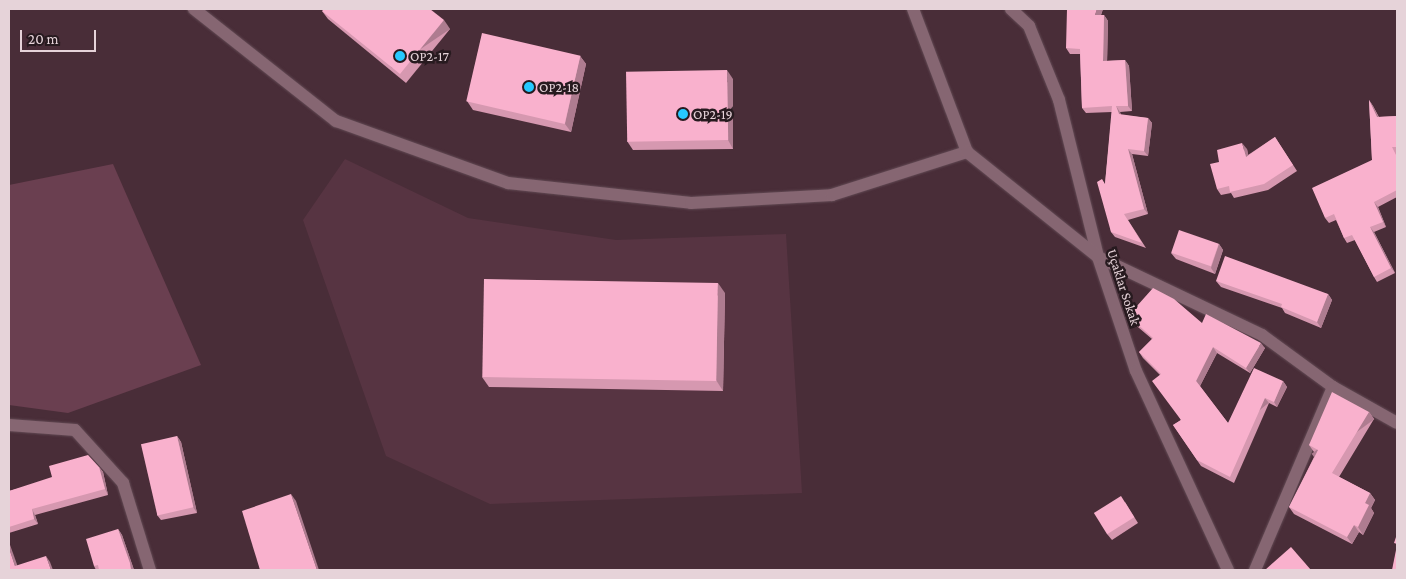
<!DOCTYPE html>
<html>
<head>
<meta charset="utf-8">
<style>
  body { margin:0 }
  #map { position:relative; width:1406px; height:579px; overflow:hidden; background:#492d38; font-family:"Crimson Pro",serif }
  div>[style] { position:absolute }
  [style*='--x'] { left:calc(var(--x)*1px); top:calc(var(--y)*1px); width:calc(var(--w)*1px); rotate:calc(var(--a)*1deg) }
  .built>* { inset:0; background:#573442 }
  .green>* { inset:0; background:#6a3f50 }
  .roads { filter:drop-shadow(0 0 1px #624a54) drop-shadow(0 0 1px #624a54) }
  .minor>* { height:12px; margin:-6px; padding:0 6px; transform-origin:6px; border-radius:6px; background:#866672 }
  .tertiary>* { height:12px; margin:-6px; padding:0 6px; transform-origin:6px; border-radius:6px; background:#866672 }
  .wall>* { inset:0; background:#d698b0 }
  .shaded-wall>* { inset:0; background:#ae7c90; transform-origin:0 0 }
  .building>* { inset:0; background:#f9b1cd; transform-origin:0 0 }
  .dots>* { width:14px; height:14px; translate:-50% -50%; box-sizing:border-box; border:2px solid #271a1f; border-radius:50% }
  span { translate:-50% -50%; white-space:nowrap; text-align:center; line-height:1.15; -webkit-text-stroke:5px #271a1f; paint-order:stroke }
  .poi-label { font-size:14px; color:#e6d3d9 }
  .left { translate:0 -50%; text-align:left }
  .street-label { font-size:14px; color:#e6d3d9 }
  .frame { position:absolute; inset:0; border:10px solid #e6d3d9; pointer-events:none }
  .scale { position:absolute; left:20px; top:30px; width:76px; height:22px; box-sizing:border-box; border:2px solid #e6d3d9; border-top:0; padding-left:6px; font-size:15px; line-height:18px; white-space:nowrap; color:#e6d3d9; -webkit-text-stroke:4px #271a1f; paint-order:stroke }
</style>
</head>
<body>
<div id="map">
  <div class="built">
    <i style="clip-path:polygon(345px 159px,468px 218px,616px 240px,786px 234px,802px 493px,490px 504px,386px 456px,303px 220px)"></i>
  </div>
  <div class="green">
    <i style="clip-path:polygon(113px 164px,201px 365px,68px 413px,9px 405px,9px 185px)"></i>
  </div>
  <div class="roads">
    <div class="minor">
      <i style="--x:1011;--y:9;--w:25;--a:43"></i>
      <i style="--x:1029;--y:26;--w:80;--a:67.9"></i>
      <i style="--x:1059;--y:100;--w:162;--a:76"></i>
      <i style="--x:1098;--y:257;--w:120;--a:71.6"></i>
      <i style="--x:1136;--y:371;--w:219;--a:65.2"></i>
      <i style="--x:1098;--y:257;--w:182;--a:25.4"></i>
      <i style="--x:1262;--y:335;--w:88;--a:36.2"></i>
      <i style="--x:1333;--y:387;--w:73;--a:29.4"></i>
      <i style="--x:9;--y:425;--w:66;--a:4.3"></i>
      <i style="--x:75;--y:430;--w:72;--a:47.8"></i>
      <i style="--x:123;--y:483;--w:91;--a:72.8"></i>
      <i style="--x:1255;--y:570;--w:199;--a:-66.9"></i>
    </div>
    <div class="tertiary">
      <i style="--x:194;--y:9;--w:181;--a:38.3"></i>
      <i style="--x:336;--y:121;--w:183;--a:19.8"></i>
      <i style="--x:508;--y:183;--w:184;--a:6.2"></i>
      <i style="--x:691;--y:203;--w:141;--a:-3.2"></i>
      <i style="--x:832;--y:195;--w:142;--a:-17.7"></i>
      <i style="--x:913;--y:9;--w:153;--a:69.3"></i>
      <i style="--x:967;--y:152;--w:168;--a:38.7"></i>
    </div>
  </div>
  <div class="wall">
    <i style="clip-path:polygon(1103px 9px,1101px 15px,1104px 15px,1108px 21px,1107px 61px,1125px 60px,1129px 66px,1132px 111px,1120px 112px,1121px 115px,1148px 118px,1152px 123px,1148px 156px,1132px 154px,1148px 214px,1128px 220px,1146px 248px,1115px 237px,1111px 232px,1105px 184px,1112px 112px,1086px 113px,1082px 108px,1080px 54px,1070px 54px,1066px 48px)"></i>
    <i style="clip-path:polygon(322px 11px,450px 29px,406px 83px,328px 19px)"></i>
    <i style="clip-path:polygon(580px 56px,586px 64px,571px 132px,473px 110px,467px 101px)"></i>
    <i style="clip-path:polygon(733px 79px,733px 149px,633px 150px,627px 141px)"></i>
    <i style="clip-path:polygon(1369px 100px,1373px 106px,1379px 117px,1397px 116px,1397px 152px,1396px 152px,1397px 155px,1397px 197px,1378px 207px,1386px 227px,1374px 232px,1395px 273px,1377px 282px,1374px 277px,1355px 240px,1347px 243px,1344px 238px,1336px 220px,1329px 223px,1325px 218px,1372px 160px)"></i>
    <i style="clip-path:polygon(1275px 137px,1297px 171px,1268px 190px,1234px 198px,1231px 193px,1221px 195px,1217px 189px,1219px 162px,1247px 149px,1248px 155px)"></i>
    <i style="clip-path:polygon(1219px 244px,1223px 250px,1215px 274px,1176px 259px,1171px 253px)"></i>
    <i style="clip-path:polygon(1216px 281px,1328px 294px,1332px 300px,1321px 328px,1285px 313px,1282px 308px,1221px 287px)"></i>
    <i style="clip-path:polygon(725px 293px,723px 391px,489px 387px,482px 377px)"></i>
    <i style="clip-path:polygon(1128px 316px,1202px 323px,1265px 348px,1250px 373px,1217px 353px,1200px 386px,1228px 423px,1283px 381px,1287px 387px,1277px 407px,1269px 403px,1234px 483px,1201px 466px,1173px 425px,1181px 420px,1160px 375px,1143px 358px,1139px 352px,1152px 339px,1132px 322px)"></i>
    <i style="clip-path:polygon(1369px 412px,1374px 419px,1339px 477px,1370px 493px,1375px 500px,1371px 508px,1374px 513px,1363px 535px,1359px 532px,1352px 544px,1294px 514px,1289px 507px,1316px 453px,1314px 452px,1309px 445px)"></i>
    <i style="clip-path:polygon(177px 436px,181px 442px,197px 513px,161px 520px,157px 515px)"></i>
    <i style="clip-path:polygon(99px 467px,103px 472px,108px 495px,35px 515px,38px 524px,9px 533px,9px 491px)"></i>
    <i style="clip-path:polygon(1125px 502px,1138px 523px,1112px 540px,1107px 534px)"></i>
    <i style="clip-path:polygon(118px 529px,122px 535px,134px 570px,96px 570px,94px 566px)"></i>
  </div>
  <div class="shaded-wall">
    <i style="clip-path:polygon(1097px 9px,1103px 9px,1099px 21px,1095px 15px)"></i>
    <i style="clip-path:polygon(1104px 15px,1108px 21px,1107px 67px,1103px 61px)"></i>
    <i style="left:444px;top:20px;width:11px;height:70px;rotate:56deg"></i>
    <i style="clip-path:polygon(580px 56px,586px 64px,571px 132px,565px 124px)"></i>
    <i style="clip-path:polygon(1125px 60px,1129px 66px,1132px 111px,1128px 106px)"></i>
    <i style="clip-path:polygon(727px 70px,733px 79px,733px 149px,728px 140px)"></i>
    <i style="clip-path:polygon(1369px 100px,1373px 106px,1381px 122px,1377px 117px)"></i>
    <i style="clip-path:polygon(1116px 106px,1120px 112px,1122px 120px,1119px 114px)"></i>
    <i style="clip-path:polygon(1148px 118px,1152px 123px,1148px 156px,1144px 151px)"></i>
    <i style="clip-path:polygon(1242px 143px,1247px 149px,1250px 163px,1246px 157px)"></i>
    <i style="clip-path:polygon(1128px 149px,1132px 154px,1148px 214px,1144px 209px)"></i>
    <i style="clip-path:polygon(1374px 202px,1378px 207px,1386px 227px,1383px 222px)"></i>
    <i style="clip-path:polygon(1370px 227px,1374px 232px,1395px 273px,1391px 268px)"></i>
    <i style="clip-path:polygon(1219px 244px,1223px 250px,1215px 274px,1211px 268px)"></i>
    <i style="clip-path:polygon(718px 283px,725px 293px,723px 391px,716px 380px)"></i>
    <i style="clip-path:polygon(1328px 294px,1332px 300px,1321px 328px,1317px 322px)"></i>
    <i style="clip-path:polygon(1261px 343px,1265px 348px,1250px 373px,1246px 368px)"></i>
    <i style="clip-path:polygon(1213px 347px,1217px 353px,1200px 386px,1196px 381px)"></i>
    <i style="clip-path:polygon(1283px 381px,1287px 387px,1277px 407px,1274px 402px)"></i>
    <i style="left:1265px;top:398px;width:6px;height:86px;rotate:51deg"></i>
    <i style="left:1369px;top:412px;width:9px;height:71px;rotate:54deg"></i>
    <i style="clip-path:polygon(177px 436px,181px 442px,197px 513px,193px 507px)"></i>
    <i style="clip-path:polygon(99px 467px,103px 472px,108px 495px,105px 489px)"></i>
    <i style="clip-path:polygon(1370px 493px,1375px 500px,1371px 508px,1374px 513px,1363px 535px,1358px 527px,1365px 503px)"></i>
    <i style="clip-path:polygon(291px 494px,296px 501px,319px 570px,317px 570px)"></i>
    <i style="clip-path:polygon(32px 509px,35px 515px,38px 524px,34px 519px)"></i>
    <i style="clip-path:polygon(1354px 525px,1359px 532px,1352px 544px,1347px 537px)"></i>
    <i style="clip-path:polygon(118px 529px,122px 535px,134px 570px,131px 570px)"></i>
    <i style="clip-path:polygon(9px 542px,19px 570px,15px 566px,9px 548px)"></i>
    <i style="clip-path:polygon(46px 556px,50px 562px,53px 570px,51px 570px)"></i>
  </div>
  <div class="building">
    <i style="clip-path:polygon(324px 9px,430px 9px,444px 20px,400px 74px,322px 11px)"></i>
    <i style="clip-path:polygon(1067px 9px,1097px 9px,1095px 15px,1104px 15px,1103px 61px,1125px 60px,1128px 106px,1116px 106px,1119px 114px,1148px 118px,1144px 151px,1128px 149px,1144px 209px,1124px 214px,1142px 243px,1111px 232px,1097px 182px,1102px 179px,1105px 184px,1112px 106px,1082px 108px,1080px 49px,1066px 48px)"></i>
    <i style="left:482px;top:33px;width:101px;height:70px;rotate:13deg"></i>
    <i style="left:727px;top:70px;width:70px;height:101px;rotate:89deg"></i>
    <i style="clip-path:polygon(1369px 100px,1377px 117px,1397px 116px,1397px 147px,1392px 147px,1397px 157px,1397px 190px,1374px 202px,1383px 222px,1370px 227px,1391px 268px,1374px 277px,1352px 235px,1344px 238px,1334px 214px,1325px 218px,1312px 188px,1372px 160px)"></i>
    <i style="clip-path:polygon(1275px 137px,1293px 165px,1264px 184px,1230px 192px,1229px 186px,1217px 189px,1210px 164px,1219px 162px,1217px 150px,1242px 143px,1246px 157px)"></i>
    <i style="left:1179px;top:230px;width:42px;height:24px;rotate:19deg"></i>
    <i style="clip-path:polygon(1225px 256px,1328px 294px,1317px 322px,1281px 307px,1282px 304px,1216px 281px)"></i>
    <i style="left:484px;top:279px;width:234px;height:98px;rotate:1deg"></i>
    <i style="clip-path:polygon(1153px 288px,1174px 299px,1202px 323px,1206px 314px,1261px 343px,1246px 368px,1213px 347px,1196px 381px,1228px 423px,1254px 368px,1283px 381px,1274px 402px,1265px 398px,1230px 477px,1197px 460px,1173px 425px,1181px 420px,1152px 381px,1161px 374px,1139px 352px,1153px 338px,1128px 316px)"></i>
    <i style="clip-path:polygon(1332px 392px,1369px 412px,1332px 473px,1370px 493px,1365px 503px,1369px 505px,1358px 527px,1354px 525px,1347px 537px,1289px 507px,1318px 450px,1309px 445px)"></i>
    <i style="left:177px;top:436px;width:73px;height:37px;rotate:77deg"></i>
    <i style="clip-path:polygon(88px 455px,99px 467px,105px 489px,32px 509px,34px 519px,9px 527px,9px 491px,52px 477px,49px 466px)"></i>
    <i style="clip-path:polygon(291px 494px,317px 570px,260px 570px,242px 511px)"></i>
    <i style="left:1121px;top:496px;width:25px;height:32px;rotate:58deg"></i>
    <i style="clip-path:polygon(118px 529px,130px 563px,131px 570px,99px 570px,98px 565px,94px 566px,86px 539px)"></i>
    <i style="clip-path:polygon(1397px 534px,1397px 544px,1394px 543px)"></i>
    <i style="clip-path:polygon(1397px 545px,1397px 570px,1392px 570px)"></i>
    <i style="clip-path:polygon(1291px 547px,1311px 570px,1265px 570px)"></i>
    <i style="clip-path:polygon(9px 548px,15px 566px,46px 556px,51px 570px,9px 570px)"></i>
  </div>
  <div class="dots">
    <i style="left:400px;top:56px;background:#27c8ff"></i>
    <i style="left:529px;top:87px;background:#27c8ff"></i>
    <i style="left:683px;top:114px;background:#27c8ff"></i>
  </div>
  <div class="poi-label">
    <span class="left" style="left:410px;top:56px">OP2-17</span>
    <span class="left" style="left:539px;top:87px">OP2-18</span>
    <span class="left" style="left:693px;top:114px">OP2-19</span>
  </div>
  <div class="street-label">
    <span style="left:1124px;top:287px;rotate:72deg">Uçaklar Sokak</span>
  </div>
  <div class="frame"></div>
  <div class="scale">20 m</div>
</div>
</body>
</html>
